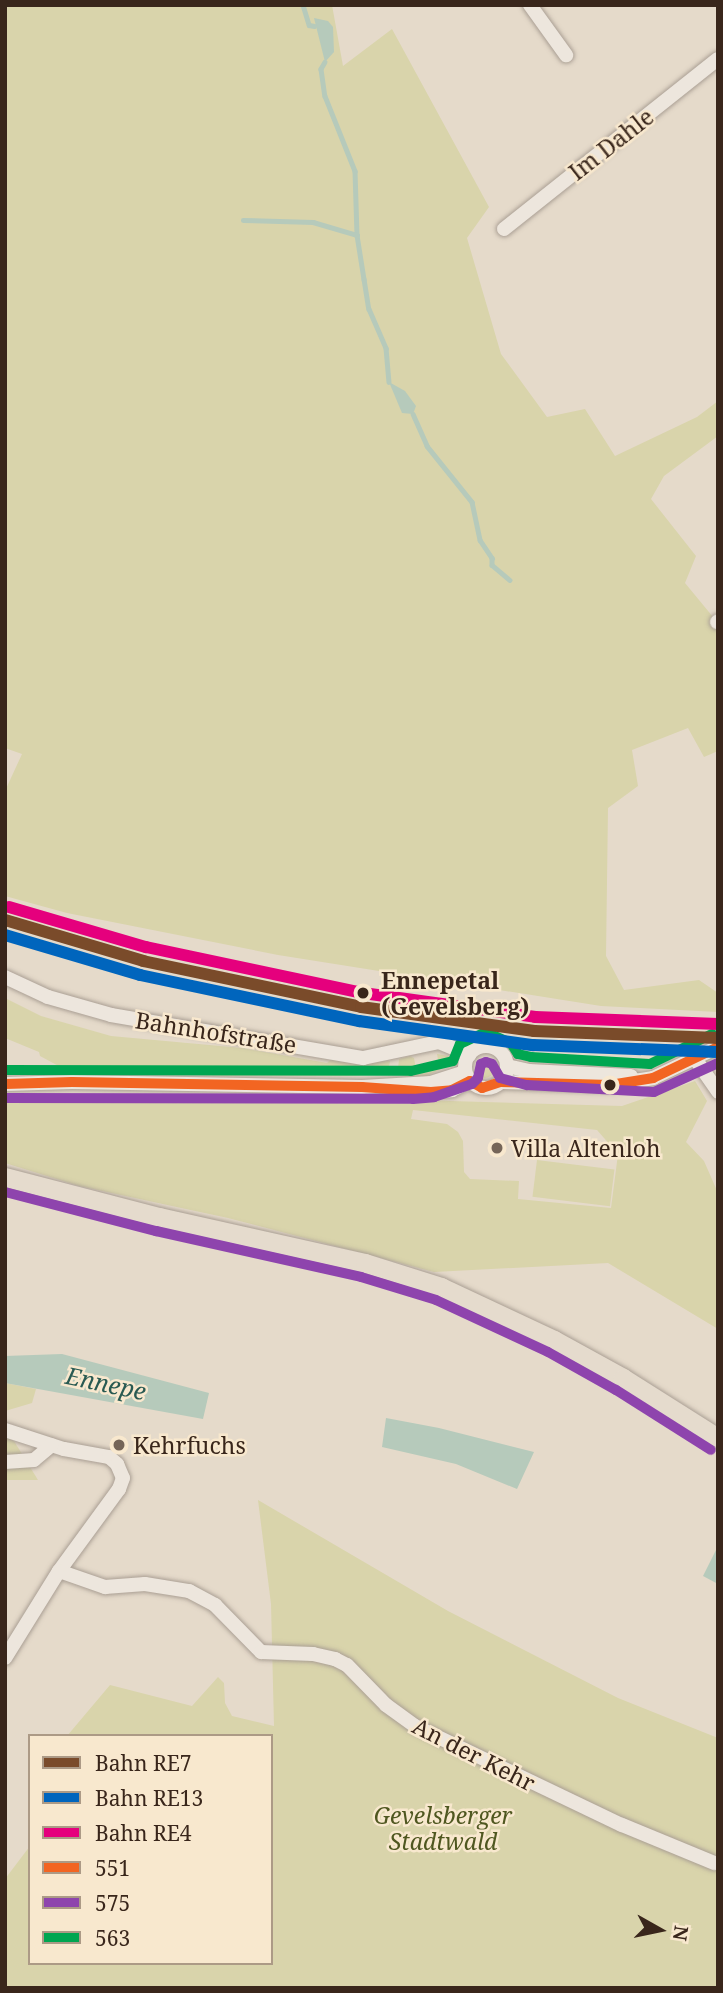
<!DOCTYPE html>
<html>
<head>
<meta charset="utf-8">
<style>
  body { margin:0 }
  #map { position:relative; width:723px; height:1993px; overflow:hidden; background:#e5daca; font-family:"Noto Serif",serif }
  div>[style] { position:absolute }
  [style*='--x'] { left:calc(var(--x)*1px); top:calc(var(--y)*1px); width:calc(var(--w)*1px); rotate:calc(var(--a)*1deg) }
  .green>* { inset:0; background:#d9d4ab; transform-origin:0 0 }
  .round { border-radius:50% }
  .water>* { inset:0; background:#b6cabb }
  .stream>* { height:4.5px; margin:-2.25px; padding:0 2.25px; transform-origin:2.25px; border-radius:2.25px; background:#b6cabb }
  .roads { filter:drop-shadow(0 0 2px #aa9f94) drop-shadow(0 0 2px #aa9f94) }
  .minor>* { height:14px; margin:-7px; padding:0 7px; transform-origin:7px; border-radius:7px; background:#ede6dd }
  .minor>.ring { margin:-7px; padding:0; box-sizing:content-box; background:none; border:14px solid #ede6dd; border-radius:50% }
  .major>* { height:19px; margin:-9.5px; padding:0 9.5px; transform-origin:9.5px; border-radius:9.5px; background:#e5dbcd }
  .bus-1>* { height:10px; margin:-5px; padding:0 5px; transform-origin:5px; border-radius:5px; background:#f26522 }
  .bus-2>* { height:10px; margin:-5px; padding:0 5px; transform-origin:5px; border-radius:5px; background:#8e44ad }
  .bus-3>* { height:10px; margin:-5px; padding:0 5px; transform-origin:5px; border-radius:5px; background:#00a651 }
  .rail-1>* { height:12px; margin:-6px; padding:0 6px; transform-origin:6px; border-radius:6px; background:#7a4b2a }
  .rail-2>* { height:12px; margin:-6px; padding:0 6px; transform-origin:6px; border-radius:6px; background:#0065bd }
  .rail-3>* { height:12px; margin:-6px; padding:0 6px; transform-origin:6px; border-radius:6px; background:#e5007d }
  .dots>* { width:19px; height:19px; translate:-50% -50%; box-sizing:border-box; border:4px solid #f8e8ce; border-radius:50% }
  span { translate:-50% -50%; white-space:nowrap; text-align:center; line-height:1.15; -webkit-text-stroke:5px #f8e8ce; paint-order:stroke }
  .street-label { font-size:23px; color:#39261b }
  .stop-label { font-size:23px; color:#39261b; font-weight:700 }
  .left { translate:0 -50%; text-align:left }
  .poi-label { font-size:23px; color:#39261b }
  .park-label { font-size:23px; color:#4f5720; font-style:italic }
  .water-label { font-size:24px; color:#295a52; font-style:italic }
  .frame { position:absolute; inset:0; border:7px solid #39261b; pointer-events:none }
  .legend { position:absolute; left:28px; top:1734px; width:245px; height:231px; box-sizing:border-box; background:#f8e8ce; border:2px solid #ac9a86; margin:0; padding:9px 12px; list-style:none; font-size:21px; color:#39261b }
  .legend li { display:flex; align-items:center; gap:14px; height:35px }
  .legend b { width:35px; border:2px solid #ac9a86 }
  .north { position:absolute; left:625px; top:1895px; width:70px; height:70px; -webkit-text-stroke:5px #f8e8ce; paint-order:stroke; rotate:99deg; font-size:19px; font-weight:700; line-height:28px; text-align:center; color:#39261b }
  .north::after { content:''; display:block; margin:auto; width:24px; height:32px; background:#39261b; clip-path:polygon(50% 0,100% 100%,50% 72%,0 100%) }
</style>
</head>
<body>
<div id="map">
  <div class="green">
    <i style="clip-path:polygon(5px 5px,332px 5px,343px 66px,392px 29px,489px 207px,467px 238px,501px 354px,547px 417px,585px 409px,615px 456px,697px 417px,718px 401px,718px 436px,664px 476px,651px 499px,696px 556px,685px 583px,718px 623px,718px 751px,704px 757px,688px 728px,632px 750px,638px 786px,608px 808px,606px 956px,624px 990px,699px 980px,718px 993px,718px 1012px,601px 1006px,278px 955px,67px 913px,5px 896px,5px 791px,22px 754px,5px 748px)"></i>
    <i style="clip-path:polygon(5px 998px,41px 1016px,111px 1036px,242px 1048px,327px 1063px,332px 1058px,363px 1063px,390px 1061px,389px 1067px,380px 1074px,349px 1076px,223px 1076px,66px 1070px,40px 1056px,39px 1052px,5px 1038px)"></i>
    <i style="clip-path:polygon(437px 1054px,449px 1056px,450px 1065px,424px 1077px,403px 1076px,398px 1069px,399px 1059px,410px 1056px,414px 1058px,416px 1069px,439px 1065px)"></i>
    <i class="round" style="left:476px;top:1060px;width:18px;height:18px"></i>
    <i style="clip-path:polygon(evenodd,695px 1081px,707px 1101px,686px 1142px,704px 1161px,718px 1193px,718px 1329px,608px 1263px,434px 1272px,228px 1218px,79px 1186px,5px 1163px,5px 1097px,415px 1100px,622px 1106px,695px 1081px,413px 1110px,597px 1130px,618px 1154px,611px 1208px,518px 1199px,519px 1181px,470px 1179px,464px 1172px,463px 1141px,458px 1132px,447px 1124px,411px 1119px,413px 1110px)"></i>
    <i style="left:537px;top:1160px;width:78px;height:37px;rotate:7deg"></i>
    <i style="clip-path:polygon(5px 1383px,36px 1389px,32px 1403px,5px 1411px)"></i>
    <i style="clip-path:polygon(5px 1438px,14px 1441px,38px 1480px,5px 1480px)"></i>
    <i style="clip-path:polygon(258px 1500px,448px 1611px,618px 1698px,718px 1738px,718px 1988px,5px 1988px,5px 1879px,30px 1846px,30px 1963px,271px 1963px,271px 1736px,67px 1736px,110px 1685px,192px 1706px,218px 1677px,224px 1683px,225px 1703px,232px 1716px,274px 1726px,271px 1604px)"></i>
  </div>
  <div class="water">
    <i style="clip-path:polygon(314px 18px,328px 21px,333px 27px,334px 52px,325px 62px)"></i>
    <i style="clip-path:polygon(389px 382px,405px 391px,416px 406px,413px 414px,402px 413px)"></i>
    <i style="clip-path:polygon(62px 1354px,209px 1393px,203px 1419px,5px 1383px,5px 1356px)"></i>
    <i style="clip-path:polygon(386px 1418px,439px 1428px,534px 1452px,517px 1489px,456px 1464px,382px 1447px)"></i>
    <i style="clip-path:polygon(717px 1548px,718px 1548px,718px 1584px,703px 1576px)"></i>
  </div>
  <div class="stream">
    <i style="--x:303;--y:5;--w:21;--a:73"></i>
    <i style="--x:309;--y:25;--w:5;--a:11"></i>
    <i style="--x:325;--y:62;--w:8;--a:120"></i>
    <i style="--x:321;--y:69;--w:27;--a:82"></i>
    <i style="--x:325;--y:96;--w:81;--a:68.2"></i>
    <i style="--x:355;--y:171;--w:64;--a:88.2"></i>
    <i style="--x:357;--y:235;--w:45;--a:81"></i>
    <i style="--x:364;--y:279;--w:30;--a:81"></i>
    <i style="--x:369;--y:309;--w:43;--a:66.4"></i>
    <i style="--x:386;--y:348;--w:34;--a:85"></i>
    <i style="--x:243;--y:220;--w:70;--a:1.6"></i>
    <i style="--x:313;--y:222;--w:46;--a:16.5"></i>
    <i style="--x:413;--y:414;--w:35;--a:66"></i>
    <i style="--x:427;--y:446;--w:72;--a:51.2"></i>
    <i style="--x:472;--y:502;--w:39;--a:78"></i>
    <i style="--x:480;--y:540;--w:22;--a:56"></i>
    <i style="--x:492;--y:558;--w:7;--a:90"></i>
    <i style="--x:492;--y:565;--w:23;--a:40"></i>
  </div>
  <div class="roads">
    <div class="minor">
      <i style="--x:530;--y:5;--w:62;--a:54.2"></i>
      <i style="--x:504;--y:229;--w:273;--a:-38.5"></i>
      <i style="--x:717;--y:622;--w:1;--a:-45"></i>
      <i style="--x:5;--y:977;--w:47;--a:24.9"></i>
      <i style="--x:48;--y:997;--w:66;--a:15.9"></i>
      <i style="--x:111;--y:1015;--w:256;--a:9.7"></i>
      <i style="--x:363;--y:1058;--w:78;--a:-11.9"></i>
      <i style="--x:439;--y:1042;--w:33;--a:23"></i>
      <i class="ring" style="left:465px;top:1046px;width:28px;height:28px"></i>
      <i style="--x:696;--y:1060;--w:39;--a:55"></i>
      <i style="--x:507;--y:1066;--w:23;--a:13"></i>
      <i style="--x:529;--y:1071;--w:102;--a:2.8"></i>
      <i style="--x:501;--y:1082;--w:109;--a:1.6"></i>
      <i style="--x:610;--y:1085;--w:44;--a:-9.2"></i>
      <i style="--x:653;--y:1078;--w:72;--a:-25.5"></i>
      <i style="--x:5;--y:1084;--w:67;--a:-1.7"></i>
      <i style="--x:72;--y:1082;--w:290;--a:1"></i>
      <i style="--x:362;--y:1087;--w:69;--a:-3.3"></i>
      <i style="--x:431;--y:1083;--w:36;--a:-18"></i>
      <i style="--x:419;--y:1092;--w:33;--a:-3"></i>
      <i style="--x:452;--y:1090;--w:20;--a:-27"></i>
      <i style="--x:5;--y:1430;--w:62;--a:17.9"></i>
      <i style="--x:64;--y:1449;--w:46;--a:10.1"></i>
      <i style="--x:109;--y:1457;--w:11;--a:41"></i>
      <i style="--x:117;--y:1464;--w:15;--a:67"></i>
      <i style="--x:123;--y:1478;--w:12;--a:110"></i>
      <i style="--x:119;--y:1489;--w:102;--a:126.2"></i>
      <i style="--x:59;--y:1571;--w:102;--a:121.8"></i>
      <i style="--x:5;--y:1462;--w:29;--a:-4"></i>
      <i style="--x:34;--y:1460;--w:23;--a:-40"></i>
      <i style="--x:59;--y:1571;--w:49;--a:19.2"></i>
      <i style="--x:105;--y:1587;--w:40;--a:-4.3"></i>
      <i style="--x:145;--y:1584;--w:45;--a:9"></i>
      <i style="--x:189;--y:1591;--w:30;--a:28"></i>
      <i style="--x:215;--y:1605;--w:66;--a:45.6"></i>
      <i style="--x:261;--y:1652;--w:52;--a:2.2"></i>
      <i style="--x:313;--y:1654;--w:23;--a:13"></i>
      <i style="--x:335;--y:1659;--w:13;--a:27"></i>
      <i style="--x:347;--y:1665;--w:56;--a:45.7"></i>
      <i style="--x:386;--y:1705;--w:36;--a:36"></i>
      <i style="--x:415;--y:1726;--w:229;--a:25.6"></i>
      <i style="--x:622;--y:1825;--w:100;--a:22.4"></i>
    </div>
    <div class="major">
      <i style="--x:5;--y:1177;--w:159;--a:14.6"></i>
      <i style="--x:159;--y:1217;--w:211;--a:12.6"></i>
      <i style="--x:365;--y:1263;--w:80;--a:17.5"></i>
      <i style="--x:441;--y:1287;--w:125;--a:25.1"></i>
      <i style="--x:554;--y:1340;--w:79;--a:28.8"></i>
      <i style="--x:623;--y:1378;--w:112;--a:32.3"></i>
    </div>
  </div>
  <div class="bus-1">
    <i style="--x:470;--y:1081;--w:14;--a:30"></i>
    <i style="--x:482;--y:1088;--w:20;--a:-18"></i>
    <i style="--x:501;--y:1082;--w:109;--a:1.6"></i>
    <i style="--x:610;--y:1085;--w:44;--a:-9.2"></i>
    <i style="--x:653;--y:1078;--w:72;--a:-25.5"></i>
    <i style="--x:5;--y:1084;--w:67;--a:-1.7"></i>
    <i style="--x:72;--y:1082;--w:290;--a:1"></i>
    <i style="--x:362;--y:1087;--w:69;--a:4.1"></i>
    <i style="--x:431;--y:1092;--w:21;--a:-5"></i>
    <i style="--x:452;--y:1090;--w:20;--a:-27"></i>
  </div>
  <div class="bus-2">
    <i style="--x:5;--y:1098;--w:408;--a:0.1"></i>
    <i style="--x:413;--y:1099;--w:21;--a:-5"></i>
    <i style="--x:434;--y:1097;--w:40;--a:-18.9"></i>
    <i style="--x:472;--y:1084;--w:8;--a:-45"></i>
    <i style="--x:478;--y:1078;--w:14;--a:-78"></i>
    <i style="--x:481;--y:1064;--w:5;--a:-22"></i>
    <i style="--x:486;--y:1062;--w:6;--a:18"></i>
    <i style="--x:492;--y:1064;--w:16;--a:60"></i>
    <i style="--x:500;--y:1078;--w:28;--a:15"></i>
    <i style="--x:527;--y:1085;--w:127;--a:3.2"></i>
    <i style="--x:654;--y:1092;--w:70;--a:-24.4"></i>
    <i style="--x:5;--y:1192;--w:156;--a:14.5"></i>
    <i style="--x:156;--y:1231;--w:210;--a:12.6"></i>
    <i style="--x:361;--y:1277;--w:78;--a:17"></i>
    <i style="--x:436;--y:1300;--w:123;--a:24.9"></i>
    <i style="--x:548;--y:1352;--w:78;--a:29.2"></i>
    <i style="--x:616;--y:1390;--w:112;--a:32.3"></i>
  </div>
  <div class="bus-3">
    <i style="--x:5;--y:1070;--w:406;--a:0.1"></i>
    <i style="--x:411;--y:1071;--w:43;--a:-13.4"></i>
    <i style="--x:453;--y:1061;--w:18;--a:-68"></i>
    <i style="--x:460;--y:1044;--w:29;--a:-25"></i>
    <i style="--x:486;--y:1032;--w:27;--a:24"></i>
    <i style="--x:511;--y:1043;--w:13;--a:58"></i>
    <i style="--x:518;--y:1054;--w:13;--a:13"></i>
    <i style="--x:531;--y:1057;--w:119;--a:3.4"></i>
    <i style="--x:650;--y:1064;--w:69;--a:-25.8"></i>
  </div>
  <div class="rail-1">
    <i style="--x:5;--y:920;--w:144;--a:16.5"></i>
    <i style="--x:143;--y:961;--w:223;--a:11.9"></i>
    <i style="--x:361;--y:1007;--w:175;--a:7.9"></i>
    <i style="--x:534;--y:1031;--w:184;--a:2.2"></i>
  </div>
  <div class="rail-2">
    <i style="--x:5;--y:935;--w:141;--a:16.5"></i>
    <i style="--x:140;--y:975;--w:224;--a:11.9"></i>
    <i style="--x:359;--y:1021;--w:176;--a:7.9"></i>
    <i style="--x:533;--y:1045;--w:184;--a:2.2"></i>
  </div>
  <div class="rail-3">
    <i style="--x:9;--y:907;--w:143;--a:16.3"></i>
    <i style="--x:146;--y:947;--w:222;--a:12"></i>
    <i style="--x:363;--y:993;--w:174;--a:7.9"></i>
    <i style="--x:535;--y:1017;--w:183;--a:2.2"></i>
  </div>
  <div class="dots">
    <i style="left:363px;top:993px;background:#39261b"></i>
    <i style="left:610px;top:1085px;background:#39261b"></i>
    <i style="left:497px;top:1148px;background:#756558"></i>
    <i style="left:119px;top:1445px;background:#756558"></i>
  </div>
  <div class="street-label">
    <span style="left:611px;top:144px;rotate:-38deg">Im Dahle</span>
    <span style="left:216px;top:1032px;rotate:9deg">Bahnhofstraße</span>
    <span style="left:474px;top:1754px;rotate:27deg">An der Kehr</span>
  </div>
  <div class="stop-label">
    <span class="left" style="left:381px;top:993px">Ennepetal<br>(Gevelsberg)</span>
  </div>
  <div class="poi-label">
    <span class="left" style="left:511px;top:1148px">Villa Altenloh</span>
    <span class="left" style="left:133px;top:1445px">Kehrfuchs</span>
  </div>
  <div class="park-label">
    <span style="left:443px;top:1828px">Gevelsberger<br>Stadtwald</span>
  </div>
  <div class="water-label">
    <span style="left:106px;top:1383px;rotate:12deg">Ennepe</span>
  </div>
  <div class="frame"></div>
  <ul class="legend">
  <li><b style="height:9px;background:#7a4b2a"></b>Bahn RE7</li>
  <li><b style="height:9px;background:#0065bd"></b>Bahn RE13</li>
  <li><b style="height:9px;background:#e5007d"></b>Bahn RE4</li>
  <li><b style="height:9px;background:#f26522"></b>551</li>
  <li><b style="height:9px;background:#8e44ad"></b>575</li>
  <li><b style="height:9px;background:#00a651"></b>563</li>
  </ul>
  <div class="north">N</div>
</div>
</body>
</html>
